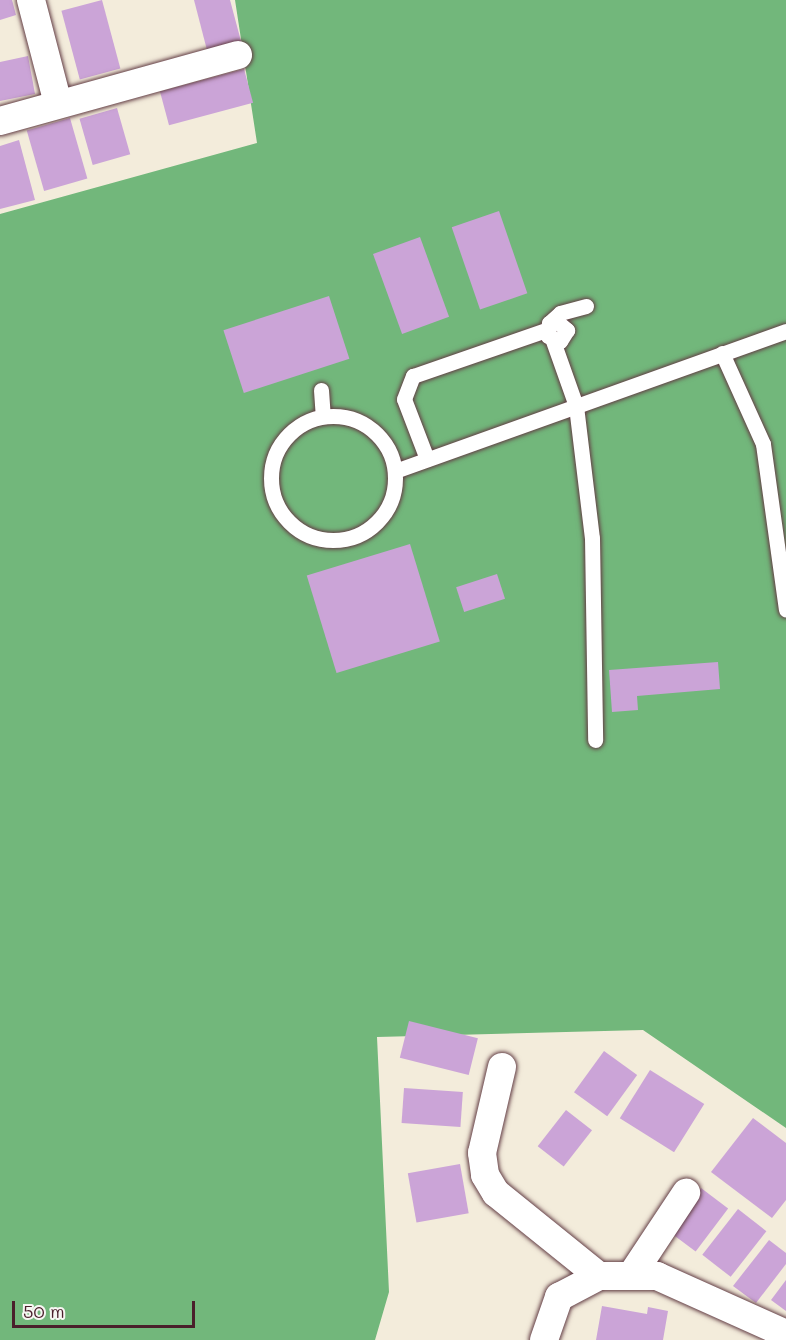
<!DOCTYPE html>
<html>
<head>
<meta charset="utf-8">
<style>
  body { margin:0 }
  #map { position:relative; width:786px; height:1340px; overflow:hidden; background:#f3ecdb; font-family:Mali,sans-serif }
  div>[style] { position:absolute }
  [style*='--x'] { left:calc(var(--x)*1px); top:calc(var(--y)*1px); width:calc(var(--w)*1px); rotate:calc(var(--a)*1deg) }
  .forest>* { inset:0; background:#72b77b }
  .building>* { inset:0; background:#cba4d7; transform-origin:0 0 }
  .roads { filter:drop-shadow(0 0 2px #633e45) drop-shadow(0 0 2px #633e45) }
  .lane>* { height:15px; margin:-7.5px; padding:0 7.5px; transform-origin:7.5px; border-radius:7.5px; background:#fff }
  .lane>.ring { margin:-7.5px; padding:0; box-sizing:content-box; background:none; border:15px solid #fff; border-radius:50% }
  .street>* { height:28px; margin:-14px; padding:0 14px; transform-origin:14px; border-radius:14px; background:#fff }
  span { translate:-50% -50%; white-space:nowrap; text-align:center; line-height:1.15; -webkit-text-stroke:4.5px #f6f6f2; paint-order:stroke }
  .scale { position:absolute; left:12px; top:1301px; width:183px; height:27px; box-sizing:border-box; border:3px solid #4a1f2b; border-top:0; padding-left:8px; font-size:18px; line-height:21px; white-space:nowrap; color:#4a1f2b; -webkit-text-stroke:4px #f6f6f2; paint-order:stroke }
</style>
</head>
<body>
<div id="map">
  <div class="forest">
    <i style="clip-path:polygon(235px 0,786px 0,786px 1128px,643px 1030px,377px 1037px,389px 1292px,375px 1340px,0 1340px,0 214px,257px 143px)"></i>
  </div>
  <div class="building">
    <i style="clip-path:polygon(0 0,12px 0,16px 15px,0 20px)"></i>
    <i style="left:102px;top:0;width:71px;height:42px;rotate:75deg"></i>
    <i style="clip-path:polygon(194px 0,230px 0,242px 45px,208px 54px)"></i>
    <i style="clip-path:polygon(28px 56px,35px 94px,0 101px,0 62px)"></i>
    <i style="left:244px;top:69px;width:35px;height:87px;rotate:75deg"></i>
    <i style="left:117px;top:108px;width:48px;height:39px;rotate:74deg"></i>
    <i style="left:70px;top:118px;width:63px;height:45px;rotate:74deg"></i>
    <i style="clip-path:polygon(19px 140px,35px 200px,0 209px,0 146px)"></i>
    <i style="left:499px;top:211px;width:87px;height:50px;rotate:71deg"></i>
    <i style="left:420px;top:237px;width:85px;height:50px;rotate:70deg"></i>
    <i style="left:329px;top:296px;width:66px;height:111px;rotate:72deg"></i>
    <i style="left:410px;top:544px;width:102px;height:108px;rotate:73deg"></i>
    <i style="left:497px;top:574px;width:26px;height:43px;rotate:72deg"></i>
    <i style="clip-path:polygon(718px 662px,720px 689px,637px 696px,638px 710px,612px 712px,609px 670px)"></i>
    <i style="left:409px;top:1021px;width:71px;height:38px;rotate:14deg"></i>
    <i style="left:604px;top:1051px;width:41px;height:51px;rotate:36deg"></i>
    <i style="left:650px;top:1070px;width:64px;height:57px;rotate:32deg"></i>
    <i style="left:404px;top:1088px;width:59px;height:35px;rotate:4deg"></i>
    <i style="left:566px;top:1110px;width:33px;height:46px;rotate:38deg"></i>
    <i style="clip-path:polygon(753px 1118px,786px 1143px,786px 1200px,772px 1218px,711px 1172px)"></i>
    <i style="left:460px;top:1164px;width:50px;height:53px;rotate:80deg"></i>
    <i style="left:701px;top:1188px;width:34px;height:54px;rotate:37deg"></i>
    <i style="left:738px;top:1209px;width:36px;height:58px;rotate:38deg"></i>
    <i style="clip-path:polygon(769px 1240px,786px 1253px,786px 1264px,756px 1303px,733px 1286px)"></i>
    <i style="clip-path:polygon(786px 1280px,786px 1311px,771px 1300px)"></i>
    <i style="clip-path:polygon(602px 1306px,647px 1314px,648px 1307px,668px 1311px,663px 1340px,596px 1340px)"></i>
  </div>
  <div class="roads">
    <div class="lane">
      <i style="--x:555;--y:320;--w:16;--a:40"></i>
      <i style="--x:567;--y:330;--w:13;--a:122"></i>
      <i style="--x:560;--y:341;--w:13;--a:-157"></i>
      <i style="--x:548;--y:336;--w:13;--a:-86"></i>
      <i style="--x:549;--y:323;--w:15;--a:-42"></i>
      <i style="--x:560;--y:313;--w:27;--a:-15"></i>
      <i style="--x:553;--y:341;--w:69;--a:70.5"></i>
      <i style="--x:576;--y:406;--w:133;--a:83.1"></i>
      <i style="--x:592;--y:538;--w:202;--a:89.1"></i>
      <i style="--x:722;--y:353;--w:100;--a:65.7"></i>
      <i style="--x:763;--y:444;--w:167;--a:82.1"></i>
      <i style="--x:321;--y:390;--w:26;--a:86"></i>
      <i class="ring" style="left:271px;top:416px;width:109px;height:109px"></i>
      <i style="--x:427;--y:459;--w:64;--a:-111"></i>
      <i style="--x:404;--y:399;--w:25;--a:-69"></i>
      <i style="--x:413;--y:376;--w:141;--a:-19.1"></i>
      <i style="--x:395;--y:471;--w:415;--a:-19.7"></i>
    </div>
    <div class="street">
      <i style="--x:31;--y:0;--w:107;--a:75.4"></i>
      <i style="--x:0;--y:121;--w:247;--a:-15.5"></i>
      <i style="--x:502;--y:1067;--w:88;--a:103.1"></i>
      <i style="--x:482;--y:1153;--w:22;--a:82"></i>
      <i style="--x:485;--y:1175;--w:21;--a:59"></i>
      <i style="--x:496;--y:1193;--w:132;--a:38.9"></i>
      <i style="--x:631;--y:1276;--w:100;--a:-56.5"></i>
      <i style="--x:544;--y:1340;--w:46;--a:-70.8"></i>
      <i style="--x:559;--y:1297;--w:45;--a:-27.7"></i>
      <i style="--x:599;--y:1276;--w:58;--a:0"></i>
      <i style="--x:657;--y:1276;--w:141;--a:24.2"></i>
    </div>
  </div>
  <div class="scale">50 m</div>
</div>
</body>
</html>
